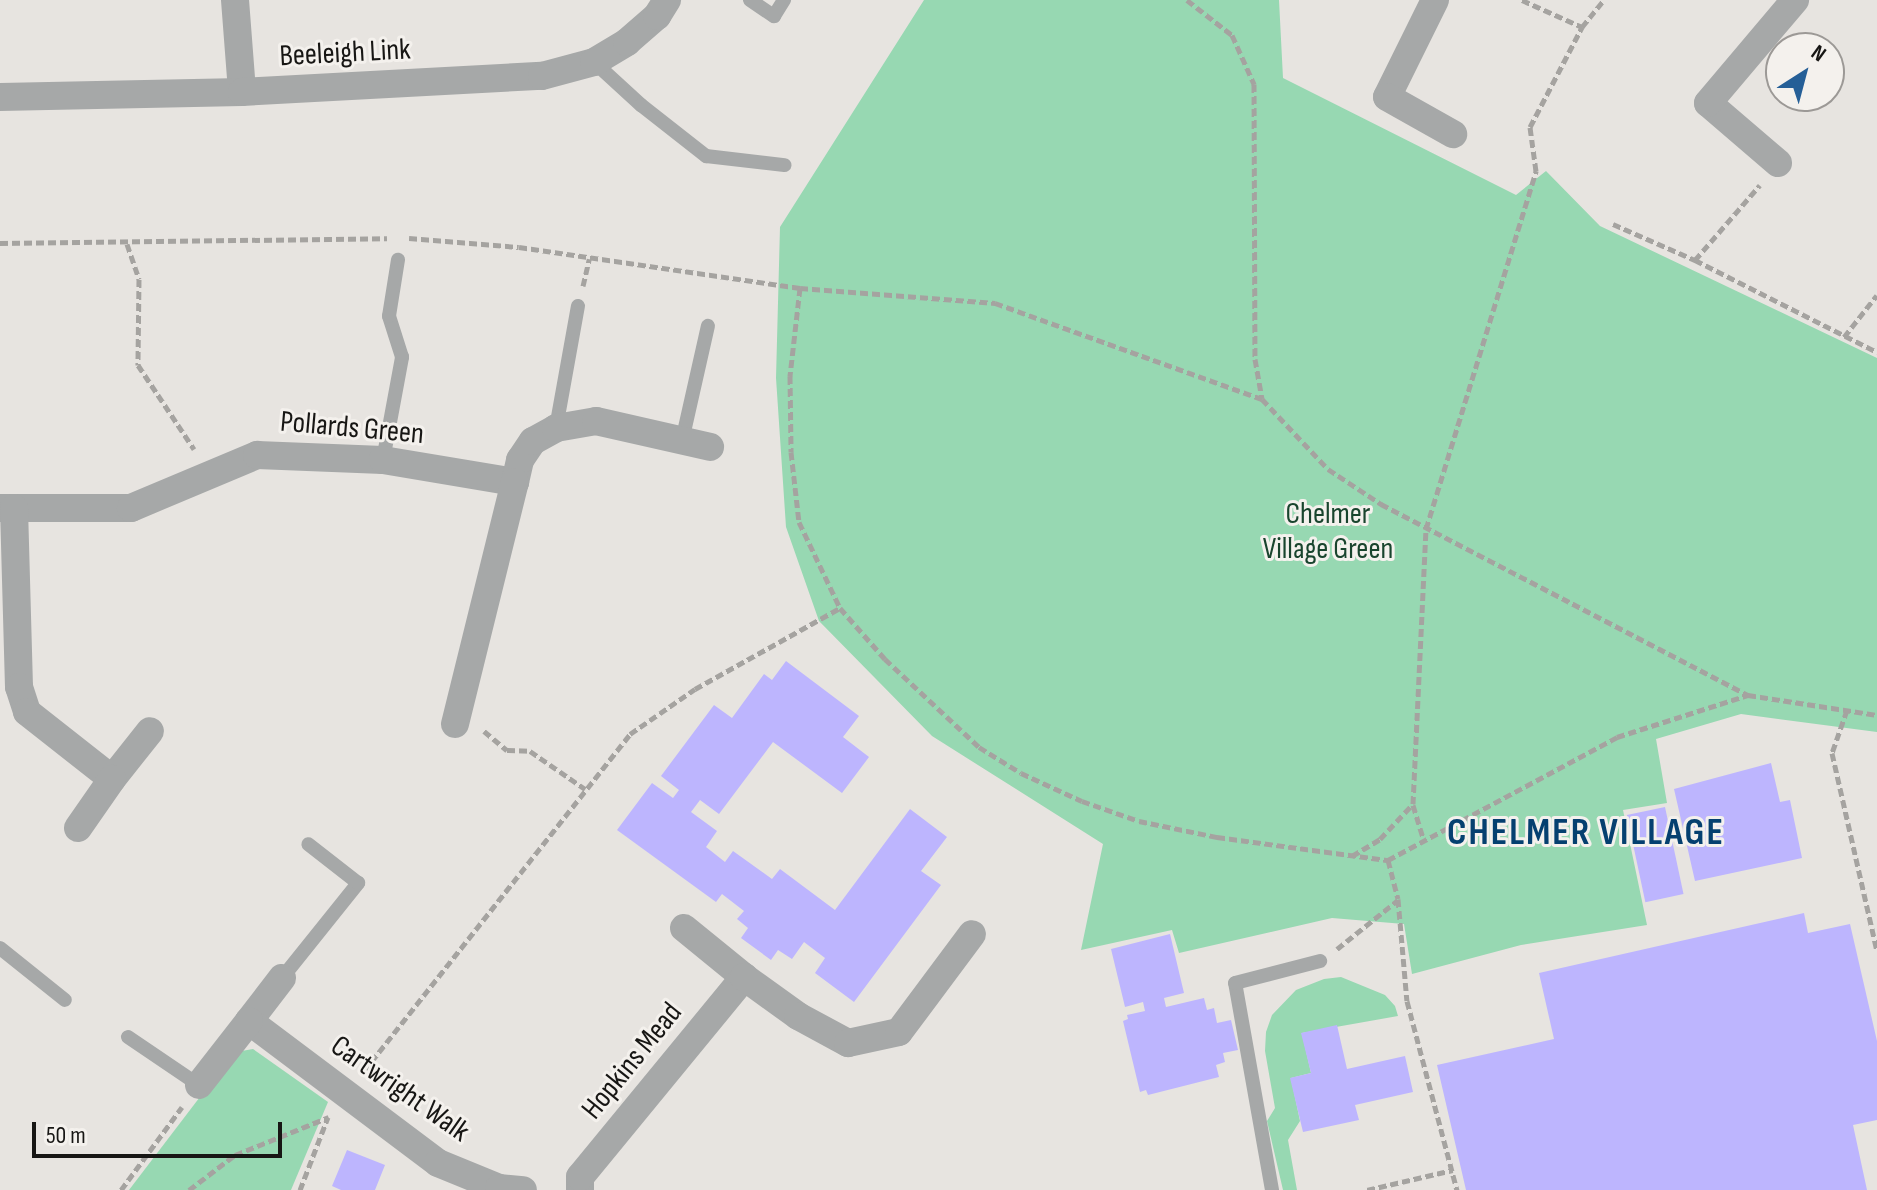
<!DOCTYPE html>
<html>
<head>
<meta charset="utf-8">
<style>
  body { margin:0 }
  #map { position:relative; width:1877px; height:1190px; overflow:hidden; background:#e7e4e0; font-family:"Sofia Sans Condensed",sans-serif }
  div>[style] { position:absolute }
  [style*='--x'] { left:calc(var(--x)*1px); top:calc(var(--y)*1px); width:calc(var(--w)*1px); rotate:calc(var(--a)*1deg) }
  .green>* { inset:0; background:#97d8b2 }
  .building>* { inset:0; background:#bdb5fe; transform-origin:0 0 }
  .path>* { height:5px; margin-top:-2.5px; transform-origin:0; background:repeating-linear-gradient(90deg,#a5a3a0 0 8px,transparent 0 12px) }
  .lane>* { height:14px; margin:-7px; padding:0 7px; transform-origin:7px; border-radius:7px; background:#a6a8a8 }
  .street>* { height:28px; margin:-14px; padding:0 14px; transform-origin:14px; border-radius:14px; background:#a6a8a8 }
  span { translate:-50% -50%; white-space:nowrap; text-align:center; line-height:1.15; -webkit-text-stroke:6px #f4f1ed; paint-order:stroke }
  .street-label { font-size:30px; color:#171614 }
  .park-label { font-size:30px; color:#19452e }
  .district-label { font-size:38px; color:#054070; font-weight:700; letter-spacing:2px }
  .north { position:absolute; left:1765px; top:32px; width:80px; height:80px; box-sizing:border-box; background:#f4f1ed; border:2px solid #9c9996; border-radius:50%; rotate:36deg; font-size:22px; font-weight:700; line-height:32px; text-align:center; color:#171614 }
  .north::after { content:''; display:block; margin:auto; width:28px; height:36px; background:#255f97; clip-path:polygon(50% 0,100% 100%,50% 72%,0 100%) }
  .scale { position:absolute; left:32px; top:1122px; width:250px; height:36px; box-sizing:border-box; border:4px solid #171614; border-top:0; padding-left:10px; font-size:24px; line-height:28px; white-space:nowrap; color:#171614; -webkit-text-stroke:6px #f4f1ed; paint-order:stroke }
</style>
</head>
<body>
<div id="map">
  <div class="green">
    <i style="clip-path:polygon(924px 0,1279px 0,1283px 78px,1516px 195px,1546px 171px,1600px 226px,1877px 358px,1877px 732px,1741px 714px,1656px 739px,1667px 803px,1623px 810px,1647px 925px,1521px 945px,1412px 974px,1404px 924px,1332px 918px,1179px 953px,1172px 930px,1081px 950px,1103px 844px,932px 736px,819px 621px,786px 527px,776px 378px,780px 227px)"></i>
    <i style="clip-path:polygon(1341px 977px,1385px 995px,1395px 1006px,1398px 1016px,1302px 1033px,1311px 1073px,1291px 1078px,1300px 1121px,1288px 1140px,1297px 1190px,1283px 1190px,1267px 1121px,1275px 1108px,1265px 1051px,1266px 1032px,1272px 1015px,1296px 990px,1324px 979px)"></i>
    <i style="clip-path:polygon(253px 1049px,328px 1102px,291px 1190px,129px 1190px,222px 1068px,236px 1052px)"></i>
  </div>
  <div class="building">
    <i style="clip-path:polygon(786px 661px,859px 716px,843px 737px,869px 757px,842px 793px,773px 742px,719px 814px,700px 800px,691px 812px,717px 831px,706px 847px,725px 862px,733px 851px,772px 879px,780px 869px,835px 910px,910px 809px,947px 837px,921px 871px,941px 885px,854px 1002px,815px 973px,825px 958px,804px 942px,792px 959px,778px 950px,771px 960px,741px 938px,748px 928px,737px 919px,744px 911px,722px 894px,716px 902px,617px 830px,652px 783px,673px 798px,679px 790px,661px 776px,714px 705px,732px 718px,764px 674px,772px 680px)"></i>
    <i style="clip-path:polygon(1771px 763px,1780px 802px,1790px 800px,1802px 858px,1695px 881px,1674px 789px)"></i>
    <i style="left:1665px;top:807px;width:89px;height:39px;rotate:78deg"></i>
    <i style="clip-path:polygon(1804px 913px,1808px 933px,1850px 924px,1877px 1041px,1877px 1120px,1853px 1125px,1867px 1190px,1466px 1190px,1437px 1065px,1554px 1039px,1539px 973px)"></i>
    <i style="clip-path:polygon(1170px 934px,1184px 993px,1164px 998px,1166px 1007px,1204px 998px,1207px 1010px,1214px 1008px,1217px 1023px,1231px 1020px,1238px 1050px,1223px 1053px,1225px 1062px,1216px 1065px,1219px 1077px,1148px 1095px,1146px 1090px,1140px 1092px,1123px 1021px,1128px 1019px,1127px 1015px,1145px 1011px,1143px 1002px,1125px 1007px,1111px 949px)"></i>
    <i style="clip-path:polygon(1337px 1025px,1347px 1069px,1405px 1056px,1413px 1092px,1355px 1105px,1359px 1120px,1303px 1132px,1290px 1078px,1311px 1073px,1301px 1033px)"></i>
    <i style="clip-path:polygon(347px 1150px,385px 1165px,375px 1190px,341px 1190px,332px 1186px)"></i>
  </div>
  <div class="path">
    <i style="--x:1187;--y:0;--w:57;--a:37.9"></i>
    <i style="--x:1232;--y:35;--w:54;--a:65.8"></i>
    <i style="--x:1254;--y:84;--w:275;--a:89.8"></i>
    <i style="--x:1255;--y:359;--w:40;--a:80"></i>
    <i style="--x:1522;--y:0;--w:66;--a:24.2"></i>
    <i style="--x:1613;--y:224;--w:90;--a:23.7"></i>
    <i style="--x:1695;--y:260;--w:204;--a:26.8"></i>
    <i style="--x:409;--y:238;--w:110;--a:4.7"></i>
    <i style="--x:519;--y:247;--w:284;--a:8.3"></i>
    <i style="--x:800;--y:288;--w:196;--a:4.4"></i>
    <i style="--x:995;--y:303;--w:284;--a:19.8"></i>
    <i style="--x:1262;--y:399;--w:96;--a:46.7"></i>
    <i style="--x:1328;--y:469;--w:64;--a:33.4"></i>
    <i style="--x:1381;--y:504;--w:414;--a:27.5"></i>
    <i style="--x:1748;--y:695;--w:131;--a:8.8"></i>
    <i style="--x:0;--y:243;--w:387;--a:-0.7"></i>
    <i style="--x:127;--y:244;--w:37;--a:71"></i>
    <i style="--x:139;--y:279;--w:86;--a:90.7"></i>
    <i style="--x:138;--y:365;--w:101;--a:56.3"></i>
    <i style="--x:1695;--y:260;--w:99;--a:-49.1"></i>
    <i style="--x:583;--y:286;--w:28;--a:-77"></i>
    <i style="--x:800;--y:288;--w:89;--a:96.5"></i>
    <i style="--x:790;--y:376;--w:76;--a:89.2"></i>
    <i style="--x:791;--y:452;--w:70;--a:83.5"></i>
    <i style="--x:799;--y:522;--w:95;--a:64.5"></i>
    <i style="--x:840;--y:608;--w:68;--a:48.6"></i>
    <i style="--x:885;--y:659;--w:129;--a:43.1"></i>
    <i style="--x:979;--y:747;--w:49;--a:31.8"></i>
    <i style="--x:1021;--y:773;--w:67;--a:24.7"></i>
    <i style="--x:1082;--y:801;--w:60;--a:19.3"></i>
    <i style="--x:1139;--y:821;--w:80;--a:11.6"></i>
    <i style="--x:1217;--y:837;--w:173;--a:7.7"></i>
    <i style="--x:1388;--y:860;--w:260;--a:-28.2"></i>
    <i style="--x:1617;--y:737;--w:138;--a:-17.8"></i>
    <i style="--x:1844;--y:337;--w:53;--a:-51.8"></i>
    <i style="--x:1847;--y:710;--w:46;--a:109.2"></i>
    <i style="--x:1832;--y:753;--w:203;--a:77.2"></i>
    <i style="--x:484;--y:731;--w:30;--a:40"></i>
    <i style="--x:507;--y:750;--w:23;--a:2"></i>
    <i style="--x:530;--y:751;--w:67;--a:34.6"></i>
    <i style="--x:1413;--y:805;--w:37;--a:73"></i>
    <i style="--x:1352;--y:856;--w:33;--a:-31"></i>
    <i style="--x:1380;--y:839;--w:48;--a:-46.7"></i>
    <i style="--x:1413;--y:804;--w:275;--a:-87.3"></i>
    <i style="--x:1426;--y:529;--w:375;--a:-72.9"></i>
    <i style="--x:1536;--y:171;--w:44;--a:-97.8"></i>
    <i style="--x:1530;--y:127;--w:113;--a:-62.5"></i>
    <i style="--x:1582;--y:27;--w:35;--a:-51"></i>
    <i style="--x:1388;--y:860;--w:40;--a:75.6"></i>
    <i style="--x:1398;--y:899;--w:102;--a:85"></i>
    <i style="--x:1407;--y:1001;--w:196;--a:75.2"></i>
    <i style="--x:1337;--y:949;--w:78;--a:-38.8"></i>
    <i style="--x:364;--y:1071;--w:429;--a:-51.7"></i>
    <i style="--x:630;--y:734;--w:79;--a:-34.7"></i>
    <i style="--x:695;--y:689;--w:166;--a:-29.2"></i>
    <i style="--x:121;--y:1190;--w:103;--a:-53.7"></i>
    <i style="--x:189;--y:1190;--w:58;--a:-37.3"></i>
    <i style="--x:235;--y:1155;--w:101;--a:-22"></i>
    <i style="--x:300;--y:1190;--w:78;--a:-69"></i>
    <i style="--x:1367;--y:1190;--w:88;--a:-13.1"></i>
  </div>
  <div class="lane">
    <i style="--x:750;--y:0;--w:29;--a:34"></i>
    <i style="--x:774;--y:16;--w:19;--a:-58"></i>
    <i style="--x:594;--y:62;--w:64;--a:42.5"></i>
    <i style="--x:641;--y:105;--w:83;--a:38.1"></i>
    <i style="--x:706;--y:156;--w:79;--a:6.6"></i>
    <i style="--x:556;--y:428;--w:124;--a:-79.8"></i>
    <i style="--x:682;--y:441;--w:118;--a:-77.3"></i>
    <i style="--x:383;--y:460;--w:105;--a:-79.5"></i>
    <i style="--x:402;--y:357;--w:43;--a:-107.6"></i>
    <i style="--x:389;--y:316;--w:57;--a:-80.9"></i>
    <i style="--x:0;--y:948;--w:83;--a:38.7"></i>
    <i style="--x:282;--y:978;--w:122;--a:-51.3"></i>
    <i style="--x:358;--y:883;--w:63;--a:-142"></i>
    <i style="--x:128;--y:1037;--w:86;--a:34.1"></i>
    <i style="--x:1272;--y:1190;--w:210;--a:-100.1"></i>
    <i style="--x:1235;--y:983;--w:88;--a:-14.5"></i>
  </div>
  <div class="street">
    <i style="--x:235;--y:0;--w:92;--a:85.6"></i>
    <i style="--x:1435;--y:0;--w:108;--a:116.3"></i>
    <i style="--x:1387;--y:97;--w:76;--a:29.3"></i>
    <i style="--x:0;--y:97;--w:242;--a:-1.2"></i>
    <i style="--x:242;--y:92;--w:300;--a:-3.1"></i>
    <i style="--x:542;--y:76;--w:54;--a:-15.1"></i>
    <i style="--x:594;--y:62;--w:39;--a:-31"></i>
    <i style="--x:627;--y:42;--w:40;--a:-41"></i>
    <i style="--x:657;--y:16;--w:19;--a:-58"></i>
    <i style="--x:1778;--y:163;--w:92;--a:-139.4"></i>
    <i style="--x:1708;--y:103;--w:135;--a:-49.8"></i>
    <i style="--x:0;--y:508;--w:131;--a:0"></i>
    <i style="--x:131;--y:508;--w:137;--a:-22.8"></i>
    <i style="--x:257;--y:455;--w:126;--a:2.3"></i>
    <i style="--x:383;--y:460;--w:134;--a:9.5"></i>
    <i style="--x:515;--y:482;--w:23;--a:-77"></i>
    <i style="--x:520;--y:460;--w:23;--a:-56"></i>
    <i style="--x:533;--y:441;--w:26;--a:-29"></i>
    <i style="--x:556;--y:428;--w:41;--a:-9.9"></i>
    <i style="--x:596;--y:421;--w:117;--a:12.8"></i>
    <i style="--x:14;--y:508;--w:179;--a:88.4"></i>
    <i style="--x:19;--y:687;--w:26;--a:72"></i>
    <i style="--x:27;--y:712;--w:108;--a:38.2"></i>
    <i style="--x:112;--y:779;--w:61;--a:-51.6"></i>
    <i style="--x:455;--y:724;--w:249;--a:-76.1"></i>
    <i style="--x:78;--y:828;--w:60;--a:-55.2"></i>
    <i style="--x:684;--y:928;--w:77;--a:39.2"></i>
    <i style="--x:282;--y:978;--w:54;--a:127.5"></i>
    <i style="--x:249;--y:1021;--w:236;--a:36.9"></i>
    <i style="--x:438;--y:1163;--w:66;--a:22.3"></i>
    <i style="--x:499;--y:1188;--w:24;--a:5"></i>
    <i style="--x:199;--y:1085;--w:81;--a:-52"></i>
    <i style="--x:580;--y:1190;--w:13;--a:-90"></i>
    <i style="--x:580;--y:1177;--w:259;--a:-50.6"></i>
    <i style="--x:744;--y:977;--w:67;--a:35.8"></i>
    <i style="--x:798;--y:1016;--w:57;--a:28.4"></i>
    <i style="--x:848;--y:1043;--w:52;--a:-12.2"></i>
    <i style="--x:899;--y:1032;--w:122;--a:-53.3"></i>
  </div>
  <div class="street-label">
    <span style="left:345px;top:53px;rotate:-3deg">Beeleigh Link</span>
    <span style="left:352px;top:428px;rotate:5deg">Pollards Green</span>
    <span style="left:632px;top:1061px;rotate:-51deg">Hopkins Mead</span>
    <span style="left:400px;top:1089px;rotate:35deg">Cartwright Walk</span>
  </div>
  <div class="park-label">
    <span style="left:1328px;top:531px">Chelmer<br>Village Green</span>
  </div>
  <div class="district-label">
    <span style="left:1586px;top:833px">CHELMER VILLAGE</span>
  </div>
  <div class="north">N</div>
  <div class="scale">50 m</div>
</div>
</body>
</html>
